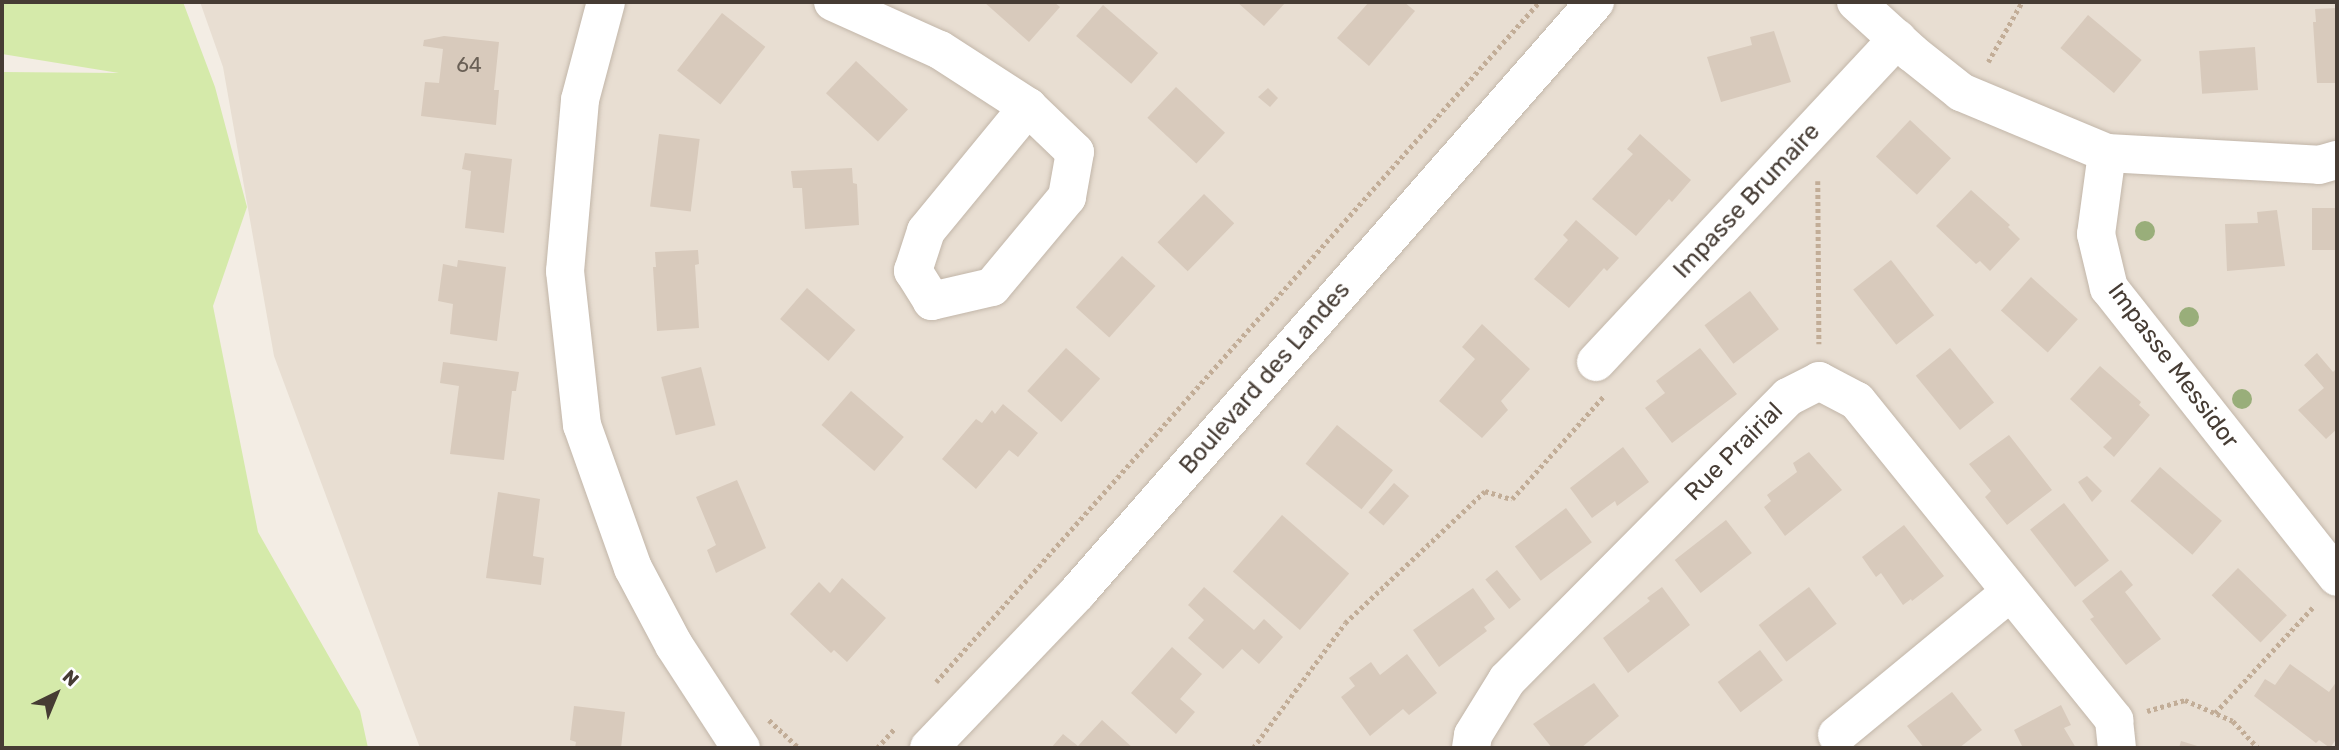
<!DOCTYPE html>
<html>
<head>
<meta charset="utf-8">
<style>
  body { margin:0 }
  #map { position:relative; width:2339px; height:750px; overflow:hidden; background:#f3ede4; font-family:Rubik,sans-serif }
  div>[style] { position:absolute }
  [style*='--x'] { left:calc(var(--x)*1px); top:calc(var(--y)*1px); width:calc(var(--w)*1px); rotate:calc(var(--a)*1deg) }
  .residential>* { inset:0; background:#e8ded2 }
  .green>* { inset:0; background:#d5eaaa }
  .building>* { inset:0; background:#d8cabc; transform-origin:0 0 }
  .path>* { height:4.5px; margin-top:-2.25px; transform-origin:0; background:repeating-linear-gradient(90deg,#c2ad97 0 3.5px,transparent 0 7px) }
  .roads { filter:drop-shadow(0 0 2px #c2b6a9) drop-shadow(0 0 2px #c2b6a9) }
  .minor>* { height:38px; margin:-19px; padding:0 19px; transform-origin:19px; border-radius:19px; background:#fff }
  .trees>* { width:20px; height:20px; margin:-10px; border-radius:50%; background:#99ae7a }
  span { translate:-50% -50%; white-space:nowrap; text-align:center; line-height:1.15; -webkit-text-stroke:5px #fff; paint-order:stroke }
  .number-label { font-size:21px; color:#6a6056 }
  .number-label span { -webkit-text-stroke-width:0 }
  .street-label { font-size:24px; color:#463c34 }
  .frame { position:absolute; inset:0; border:4px solid #463c34; pointer-events:none }
  .north { position:absolute; left:21px; top:659px; width:70px; height:70px; -webkit-text-stroke:5px #fff; paint-order:stroke; rotate:43deg; font-size:19px; font-weight:700; line-height:28px; text-align:center; color:#463c34 }
  .north::after { content:''; display:block; margin:auto; width:24px; height:32px; background:#463c34; clip-path:polygon(50% 0,100% 100%,50% 72%,0 100%) }
</style>
</head>
<body>
<div id="map">
  <div class="residential">
    <i style="clip-path:polygon(200px 2px,2337px 2px,2337px 748px,420px 748px,274px 356px,223px 67px)"></i>
  </div>
  <div class="green">
    <i style="clip-path:polygon(2px 2px,183px 2px,215px 87px,247px 207px,213px 306px,258px 532px,360px 711px,368px 748px,2px 748px,2px 72px,119px 73px,2px 54px)"></i>
  </div>
  <div class="building">
    <i style="clip-path:polygon(984px 2px,1054px 2px,1060px 7px,1029px 42px)"></i>
    <i style="clip-path:polygon(1237px 2px,1286px 2px,1264px 26px)"></i>
    <i style="clip-path:polygon(1369px 2px,1404px 2px,1415px 11px,1369px 66px,1337px 38px)"></i>
    <i style="left:1103px;top:5px;width:73px;height:41px;rotate:41deg"></i>
    <i style="clip-path:polygon(2337px 8px,2337px 83px,2317px 83px,2313px 22px,2316px 22px,2315px 9px)"></i>
    <i style="left:722px;top:13px;width:55px;height:73px;rotate:38deg"></i>
    <i style="left:2088px;top:15px;width:70px;height:43px;rotate:40deg"></i>
    <i style="clip-path:polygon(1774px 31px,1791px 82px,1721px 102px,1707px 57px,1752px 45px,1750px 37px)"></i>
    <i style="clip-path:polygon(444px 36px,499px 42px,494px 90px,499px 90px,496px 125px,421px 116px,425px 82px,439px 83px,443px 49px,423px 46px,424px 40px)"></i>
    <i style="left:2255px;top:47px;width:43px;height:56px;rotate:86deg"></i>
    <i style="left:856px;top:61px;width:71px;height:44px;rotate:43deg"></i>
    <i style="left:1176px;top:87px;width:67px;height:42px;rotate:43deg"></i>
    <i style="clip-path:polygon(1268px 88px,1278px 98px,1270px 107px,1258px 97px)"></i>
    <i style="left:1910px;top:120px;width:56px;height:50px;rotate:43deg"></i>
    <i style="left:659px;top:134px;width:41px;height:73px;rotate:7deg"></i>
    <i style="clip-path:polygon(1640px 134px,1691px 180px,1672px 202px,1669px 199px,1636px 236px,1592px 199px,1633px 154px,1627px 149px)"></i>
    <i style="clip-path:polygon(465px 153px,512px 159px,504px 233px,465px 228px,471px 171px,462px 169px)"></i>
    <i style="clip-path:polygon(852px 168px,853px 183px,857px 184px,859px 225px,805px 229px,802px 188px,793px 188px,791px 171px)"></i>
    <i style="clip-path:polygon(1971px 190px,2010px 225px,2008px 227px,2020px 239px,1990px 271px,1980px 261px,1976px 264px,1936px 226px)"></i>
    <i style="left:1204px;top:194px;width:42px;height:67px;rotate:44deg"></i>
    <i style="left:2337px;top:208px;width:42px;height:25px;rotate:90deg"></i>
    <i style="clip-path:polygon(2277px 210px,2285px 266px,2227px 271px,2225px 224px,2258px 223px,2257px 212px)"></i>
    <i style="clip-path:polygon(1576px 220px,1619px 258px,1607px 271px,1604px 268px,1569px 308px,1534px 279px,1568px 240px,1563px 235px)"></i>
    <i style="clip-path:polygon(698px 250px,699px 264px,695px 265px,699px 328px,657px 331px,653px 267px,656px 267px,655px 252px)"></i>
    <i style="left:1122px;top:256px;width:45px;height:69px;rotate:42deg"></i>
    <i style="clip-path:polygon(458px 260px,506px 267px,497px 341px,450px 334px,453px 304px,438px 301px,443px 264px,457px 267px)"></i>
    <i style="left:1891px;top:260px;width:70px;height:48px;rotate:52deg"></i>
    <i style="left:2031px;top:277px;width:63px;height:45px;rotate:42deg"></i>
    <i style="left:807px;top:288px;width:64px;height:41px;rotate:41deg"></i>
    <i style="left:1750px;top:291px;width:48px;height:57px;rotate:53deg"></i>
    <i style="clip-path:polygon(1482px 324px,1530px 369px,1501px 401px,1508px 410px,1482px 438px,1439px 401px,1475px 359px,1462px 347px)"></i>
    <i style="left:1066px;top:348px;width:46px;height:58px;rotate:42deg"></i>
    <i style="clip-path:polygon(1700px 348px,1737px 394px,1672px 443px,1645px 408px,1665px 393px,1656px 381px)"></i>
    <i style="left:1950px;top:348px;width:70px;height:44px;rotate:51deg"></i>
    <i style="clip-path:polygon(2317px 353px,2333px 372px,2337px 368px,2337px 429px,2326px 439px,2298px 410px,2324px 388px,2304px 365px)"></i>
    <i style="clip-path:polygon(443px 362px,519px 372px,516px 391px,512px 391px,504px 460px,450px 454px,459px 386px,440px 383px)"></i>
    <i style="clip-path:polygon(2100px 366px,2141px 402px,2139px 405px,2150px 415px,2114px 457px,2103px 447px,2112px 438px,2070px 399px)"></i>
    <i style="left:701px;top:367px;width:60px;height:41px;rotate:76deg"></i>
    <i style="left:851px;top:391px;width:70px;height:45px;rotate:41deg"></i>
    <i style="clip-path:polygon(1003px 404px,1038px 433px,1018px 457px,1009px 450px,976px 489px,942px 459px,976px 419px,982px 423px,992px 410px,995px 414px)"></i>
    <i style="left:1337px;top:425px;width:72px;height:50px;rotate:39deg"></i>
    <i style="clip-path:polygon(2009px 435px,2052px 490px,2007px 525px,1985px 497px,1991px 491px,1969px 464px)"></i>
    <i style="clip-path:polygon(1623px 447px,1649px 482px,1617px 506px,1615px 501px,1592px 518px,1570px 488px)"></i>
    <i style="clip-path:polygon(1809px 452px,1842px 490px,1785px 536px,1764px 507px,1771px 501px,1767px 495px,1797px 472px,1793px 463px)"></i>
    <i style="left:2160px;top:467px;width:82px;height:45px;rotate:41deg"></i>
    <i style="clip-path:polygon(2087px 476px,2102px 491px,2092px 502px,2078px 482px)"></i>
    <i style="clip-path:polygon(737px 480px,766px 548px,716px 573px,707px 550px,716px 545px,696px 497px)"></i>
    <i style="left:1394px;top:483px;width:20px;height:39px;rotate:41deg"></i>
    <i style="clip-path:polygon(498px 492px,540px 499px,533px 556px,544px 558px,541px 585px,486px 578px)"></i>
    <i style="left:2064px;top:503px;width:73px;height:43px;rotate:52deg"></i>
    <i style="left:1566px;top:508px;width:43px;height:64px;rotate:53deg"></i>
    <i style="left:1282px;top:515px;width:89px;height:75px;rotate:41deg"></i>
    <i style="left:1726px;top:520px;width:42px;height:65px;rotate:52deg"></i>
    <i style="clip-path:polygon(1904px 525px,1944px 576px,1912px 601px,1911px 599px,1903px 605px,1881px 573px,1876px 577px,1862px 557px)"></i>
    <i style="left:2238px;top:568px;width:68px;height:38px;rotate:44deg"></i>
    <i style="left:1497px;top:570px;width:38px;height:15px;rotate:51deg"></i>
    <i style="clip-path:polygon(2121px 570px,2133px 585px,2125px 592px,2161px 639px,2126px 665px,2090px 619px,2094px 617px,2082px 601px)"></i>
    <i style="clip-path:polygon(842px 578px,886px 618px,847px 662px,834px 650px,831px 653px,790px 614px,819px 582px,830px 593px)"></i>
    <i style="clip-path:polygon(1204px 587px,1254px 630px,1264px 619px,1283px 637px,1259px 664px,1242px 649px,1223px 669px,1188px 638px,1204px 620px,1188px 605px)"></i>
    <i style="clip-path:polygon(1662px 587px,1690px 625px,1628px 673px,1603px 638px,1650px 601px,1647px 598px)"></i>
    <i style="left:1809px;top:587px;width:46px;height:63px;rotate:53deg"></i>
    <i style="clip-path:polygon(1473px 588px,1495px 619px,1484px 627px,1487px 631px,1439px 667px,1413px 630px)"></i>
    <i style="clip-path:polygon(1172px 647px,1202px 674px,1180px 699px,1195px 712px,1176px 734px,1131px 693px)"></i>
    <i style="left:1760px;top:650px;width:38px;height:53px;rotate:53deg"></i>
    <i style="clip-path:polygon(1407px 654px,1437px 693px,1409px 715px,1403px 709px,1370px 736px,1341px 697px,1355px 686px,1349px 678px,1371px 662px,1380px 675px)"></i>
    <i style="clip-path:polygon(2290px 664px,2329px 692px,2337px 681px,2337px 738px,2330px 748px,2319px 740px,2316px 743px,2254px 696px,2265px 679px,2275px 685px)"></i>
    <i style="clip-path:polygon(1594px 683px,1619px 716px,1581px 748px,1552px 748px,1533px 724px)"></i>
    <i style="clip-path:polygon(1952px 692px,1982px 730px,1959px 748px,1924px 748px,1907px 726px)"></i>
    <i style="clip-path:polygon(2061px 705px,2071px 725px,2064px 728px,2076px 748px,2023px 748px,2014px 730px)"></i>
    <i style="clip-path:polygon(574px 706px,625px 712px,621px 748px,575px 748px,576px 742px,570px 740px)"></i>
    <i style="clip-path:polygon(1102px 720px,1133px 748px,1051px 748px,1063px 734px,1078px 746px)"></i>
    <i style="clip-path:polygon(2181px 741px,2204px 748px,2179px 748px)"></i>
  </div>
  <div class="path">
    <i style="--x:1988;--y:62;--w:69;--a:-60.5"></i>
    <i style="--x:1818;--y:181;--w:163;--a:89.6"></i>
    <i style="--x:936;--y:682;--w:909;--a:-48.43"></i>
    <i style="--x:2147;--y:711;--w:40;--a:-16"></i>
    <i style="--x:2185;--y:700;--w:52;--a:23.6"></i>
    <i style="--x:2233;--y:721;--w:37;--a:47"></i>
    <i style="--x:2215;--y:713;--w:146;--a:-47.2"></i>
    <i style="--x:769;--y:720;--w:41;--a:43"></i>
    <i style="--x:877;--y:748;--w:27;--a:-48"></i>
    <i style="--x:1253;--y:748;--w:155;--a:-53.6"></i>
    <i style="--x:1345;--y:623;--w:192;--a:-43.3"></i>
    <i style="--x:1485;--y:491;--w:28;--a:17"></i>
    <i style="--x:1512;--y:499;--w:137;--a:-48.3"></i>
  </div>
  <div class="roads">
    <div class="minor">
      <i style="--x:606;--y:2;--w:101;--a:104.9"></i>
      <i style="--x:580;--y:100;--w:172;--a:95"></i>
      <i style="--x:565;--y:271;--w:155;--a:83.7"></i>
      <i style="--x:582;--y:425;--w:152;--a:70.4"></i>
      <i style="--x:633;--y:568;--w:87;--a:62"></i>
      <i style="--x:674;--y:645;--w:123;--a:57"></i>
      <i style="--x:833;--y:2;--w:117;--a:24.2"></i>
      <i style="--x:940;--y:50;--w:105;--a:32.9"></i>
      <i style="--x:1028;--y:107;--w:65;--a:43.8"></i>
      <i style="--x:1075;--y:152;--w:46;--a:100.1"></i>
      <i style="--x:1067;--y:197;--w:117;--a:129.8"></i>
      <i style="--x:992;--y:287;--w:62;--a:166.9"></i>
      <i style="--x:932;--y:301;--w:36;--a:-122"></i>
      <i style="--x:913;--y:271;--w:42;--a:-72"></i>
      <i style="--x:926;--y:231;--w:161;--a:-50.6"></i>
      <i style="--x:1856;--y:2;--w:76;--a:42.3"></i>
      <i style="--x:1912;--y:53;--w:63;--a:38.5"></i>
      <i style="--x:1961;--y:92;--w:158;--a:22.7"></i>
      <i style="--x:2107;--y:153;--w:212;--a:3.2"></i>
      <i style="--x:2319;--y:165;--w:19;--a:-16"></i>
      <i style="--x:2107;--y:153;--w:82;--a:97.7"></i>
      <i style="--x:2096;--y:234;--w:56;--a:76.5"></i>
      <i style="--x:2109;--y:288;--w:368;--a:51.7"></i>
      <i style="--x:1596;--y:362;--w:442;--a:-47"></i>
      <i style="--x:1837;--y:735;--w:223;--a:-39.5"></i>
      <i style="--x:929;--y:748;--w:214;--a:-46.3"></i>
      <i style="--x:1077;--y:593;--w:786;--a:-48.77"></i>
      <i style="--x:1471;--y:748;--w:13;--a:-81"></i>
      <i style="--x:1473;--y:735;--w:65;--a:-58.3"></i>
      <i style="--x:1507;--y:680;--w:399;--a:-45.2"></i>
      <i style="--x:1788;--y:397;--w:35;--a:-27"></i>
      <i style="--x:1819;--y:381;--w:43;--a:27.8"></i>
      <i style="--x:1857;--y:401;--w:410;--a:51.1"></i>
      <i style="--x:2114;--y:720;--w:28;--a:84"></i>
    </div>
  </div>
  <div class="trees">
    <i style="left:2145px;top:231px"></i>
    <i style="left:2189px;top:317px"></i>
    <i style="left:2242px;top:399px"></i>
  </div>
  <div class="number-label">
    <span style="left:469px;top:65px">64</span>
  </div>
  <div class="street-label">
    <span style="left:1747px;top:201px;rotate:-47deg">Impasse Brumaire</span>
    <span style="left:2173px;top:366px;rotate:53deg">Impasse Messidor</span>
    <span style="left:1265px;top:378px;rotate:-49deg">Boulevard des Landes</span>
    <span style="left:1734px;top:452px;rotate:-45deg">Rue Prairial</span>
  </div>
  <div class="frame"></div>
  <div class="north">N</div>
</div>
</body>
</html>
